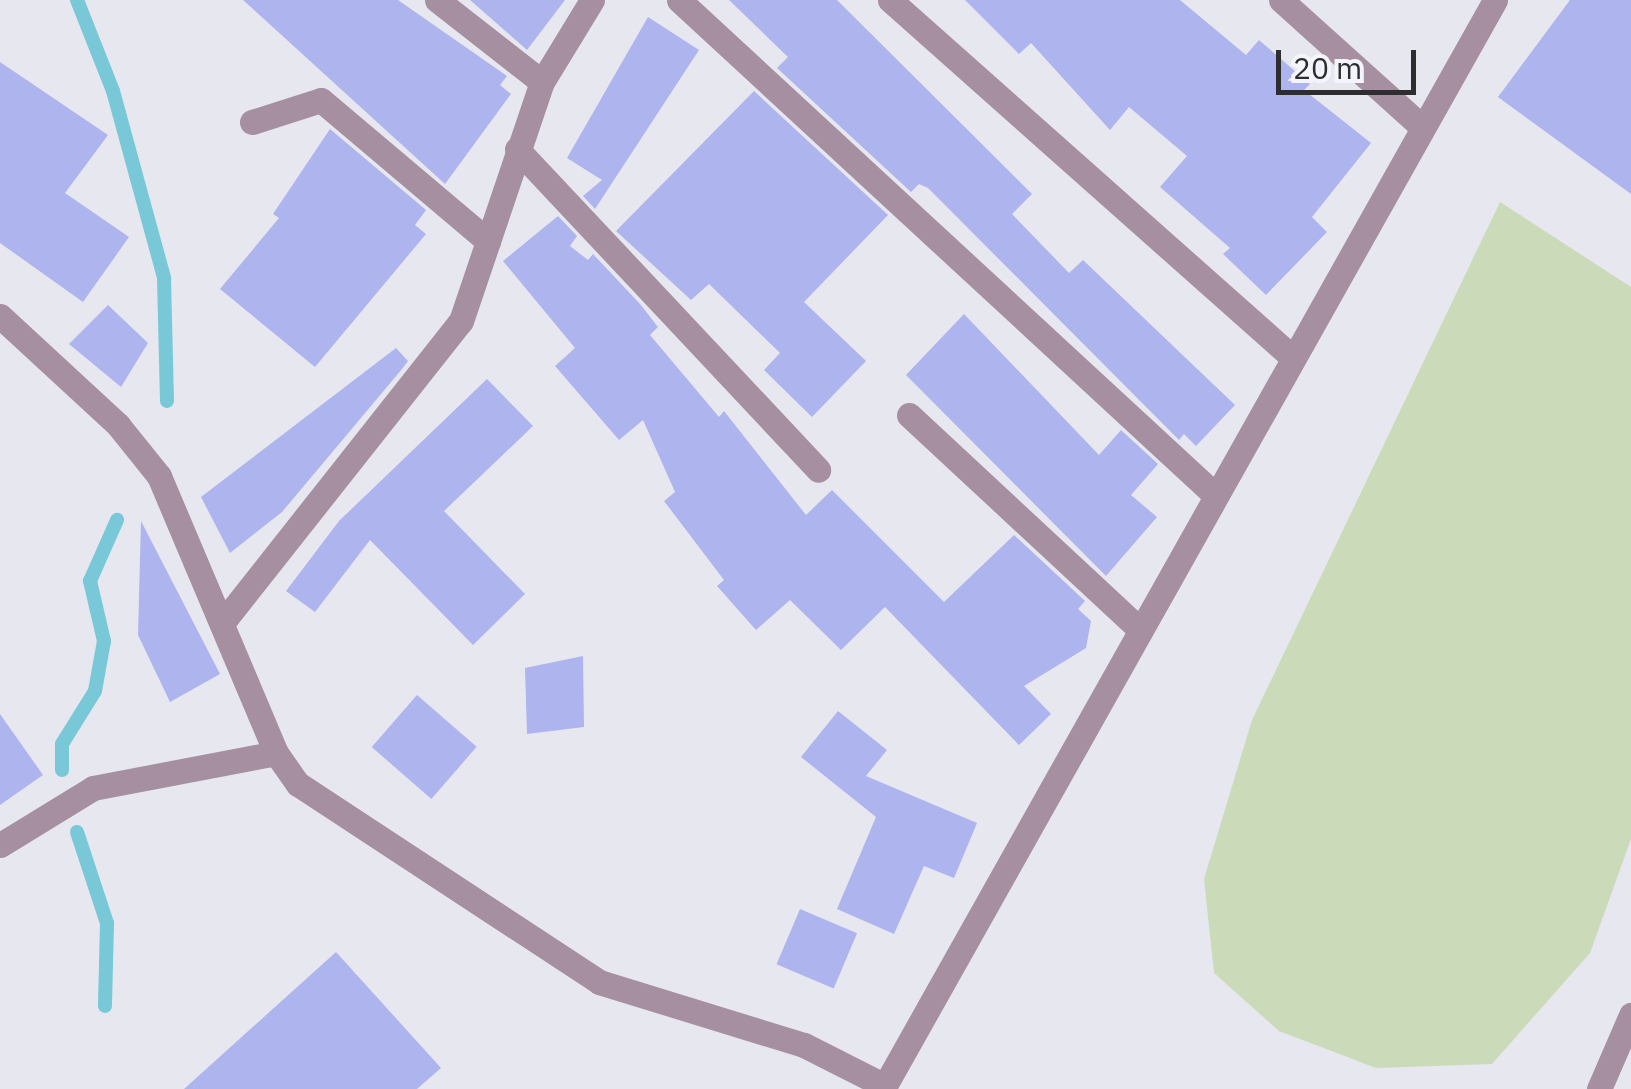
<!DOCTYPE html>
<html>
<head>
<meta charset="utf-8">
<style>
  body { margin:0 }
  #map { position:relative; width:1631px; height:1089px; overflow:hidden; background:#e7e8ef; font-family:"IBM Plex Sans",sans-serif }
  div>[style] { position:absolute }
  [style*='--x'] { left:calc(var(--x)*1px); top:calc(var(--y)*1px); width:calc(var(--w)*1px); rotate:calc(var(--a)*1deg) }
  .green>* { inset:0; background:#cbdab8 }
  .stream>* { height:14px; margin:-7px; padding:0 7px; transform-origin:7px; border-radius:7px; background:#78c8d8 }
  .building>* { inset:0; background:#adb4ee; transform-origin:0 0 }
  .service>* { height:25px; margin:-12.5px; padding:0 12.5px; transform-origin:12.5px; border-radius:12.5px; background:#a58fa1 }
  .minor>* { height:25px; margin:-12.5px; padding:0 12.5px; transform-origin:12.5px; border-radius:12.5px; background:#a58fa1 }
  .tertiary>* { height:25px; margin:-12.5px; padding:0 12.5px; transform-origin:12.5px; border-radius:12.5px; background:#a58fa1 }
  span { translate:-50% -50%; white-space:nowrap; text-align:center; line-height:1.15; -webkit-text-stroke:9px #f4f5fc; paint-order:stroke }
  .scale { position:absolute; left:1276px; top:50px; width:140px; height:45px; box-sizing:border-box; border:5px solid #2e2e31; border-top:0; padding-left:12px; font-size:30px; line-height:35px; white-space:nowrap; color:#2e2e31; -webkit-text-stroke:8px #f4f5fc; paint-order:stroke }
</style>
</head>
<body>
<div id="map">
  <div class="green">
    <i style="clip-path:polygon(1500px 202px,1631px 287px,1631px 839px,1590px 953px,1492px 1064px,1376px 1068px,1279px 1031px,1214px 973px,1204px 879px,1252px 720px)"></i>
  </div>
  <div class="stream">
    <i style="--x:77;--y:0;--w:98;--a:68.4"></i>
    <i style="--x:113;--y:91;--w:194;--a:74.7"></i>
    <i style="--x:164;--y:278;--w:123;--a:88.6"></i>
    <i style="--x:62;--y:770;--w:26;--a:-90"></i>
    <i style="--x:62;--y:744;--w:62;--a:-58.1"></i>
    <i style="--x:95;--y:691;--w:51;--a:-79.8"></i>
    <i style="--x:104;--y:641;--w:62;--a:-103.1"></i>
    <i style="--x:90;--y:581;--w:67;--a:-66.1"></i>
    <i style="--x:77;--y:832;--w:96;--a:71.8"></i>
    <i style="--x:107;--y:923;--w:83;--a:91.4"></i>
  </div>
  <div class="building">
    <i style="clip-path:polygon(243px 0,398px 0,507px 76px,500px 85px,511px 94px,445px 184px)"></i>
    <i style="clip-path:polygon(470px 0,565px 0,527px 50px)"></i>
    <i style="clip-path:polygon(729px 0,837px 0,1032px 194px,1012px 214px,1069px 273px,1083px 260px,1235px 405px,1196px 446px,1184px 434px,1179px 440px,928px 188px,919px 184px,911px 192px,777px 68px,788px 57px)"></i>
    <i style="clip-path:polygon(965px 0,1180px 0,1246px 55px,1259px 40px,1310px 84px,1304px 90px,1371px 143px,1312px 217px,1327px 232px,1266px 295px,1223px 254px,1230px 248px,1160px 187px,1187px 156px,1129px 107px,1110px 130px,1031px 43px,1019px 54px)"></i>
    <i style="clip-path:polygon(1570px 0,1631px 0,1631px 194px,1498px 97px)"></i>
    <i style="clip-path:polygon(648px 17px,699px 50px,595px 209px,583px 196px,602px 180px,567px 158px)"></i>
    <i style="clip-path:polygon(0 62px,108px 135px,65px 193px,129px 237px,83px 302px,0 243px)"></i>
    <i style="clip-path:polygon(754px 91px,888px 215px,804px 302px,866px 361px,812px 417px,764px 370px,780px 353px,709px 284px,691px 300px,616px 231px)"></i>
    <i style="clip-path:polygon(330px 129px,426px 210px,415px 225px,426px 234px,315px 367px,220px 289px,279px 218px,273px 214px)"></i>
    <i style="clip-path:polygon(558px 216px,577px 236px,570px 246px,588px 260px,593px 254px,640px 304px,658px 327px,650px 335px,719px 417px,724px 411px,806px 515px,832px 490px,944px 602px,1014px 535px,1085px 601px,1078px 609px,1091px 621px,1086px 648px,1024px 686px,1051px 714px,1019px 745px,885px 607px,841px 650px,790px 600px,756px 630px,717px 586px,724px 580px,664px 501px,675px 492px,643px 420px,619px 440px,555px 366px,575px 348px,503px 261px)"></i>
    <i style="clip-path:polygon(108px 305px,148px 343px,121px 387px,69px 344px)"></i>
    <i style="clip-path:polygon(964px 314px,1099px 455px,1121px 430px,1158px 464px,1131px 495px,1157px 517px,1106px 576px,906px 375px)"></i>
    <i style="clip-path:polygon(396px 348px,408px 361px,402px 369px,282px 512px,230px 553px,201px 497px)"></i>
    <i style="clip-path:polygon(487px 379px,533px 426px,444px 511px,525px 594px,473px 645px,370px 540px,315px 612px,286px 591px,339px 521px)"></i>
    <i style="clip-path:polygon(141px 521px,220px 674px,170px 702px,138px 635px)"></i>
    <i style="clip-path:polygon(583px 656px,584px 727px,527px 734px,525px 668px)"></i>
    <i style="left:417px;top:695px;width:79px;height:69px;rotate:41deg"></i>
    <i style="clip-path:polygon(838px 711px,887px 750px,866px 776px,977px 823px,954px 878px,924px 866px,894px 934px,837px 909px,876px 817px,801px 757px)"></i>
    <i style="clip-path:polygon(0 714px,43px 775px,0 805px)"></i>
    <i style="left:800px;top:909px;width:62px;height:60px;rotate:23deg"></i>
    <i style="clip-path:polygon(336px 952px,441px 1068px,417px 1089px,184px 1089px)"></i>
  </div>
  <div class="service">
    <i style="--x:517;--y:149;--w:440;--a:46.8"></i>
    <i style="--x:909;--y:415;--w:316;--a:42.9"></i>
    <i style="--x:1599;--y:1089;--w:81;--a:-66.6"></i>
  </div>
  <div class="minor">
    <i style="--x:437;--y:0;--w:133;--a:38"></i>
    <i style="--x:679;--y:0;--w:730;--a:42.72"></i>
    <i style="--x:890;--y:0;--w:538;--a:41.61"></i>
    <i style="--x:1281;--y:0;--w:190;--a:42"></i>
    <i style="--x:252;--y:122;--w:72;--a:-17.7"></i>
    <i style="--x:321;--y:100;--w:219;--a:40.2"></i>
    <i style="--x:0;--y:316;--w:161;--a:42.7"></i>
    <i style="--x:118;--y:425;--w:65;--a:51.2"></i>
    <i style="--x:159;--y:476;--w:301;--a:67.1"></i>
    <i style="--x:276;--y:753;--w:38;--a:55"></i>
    <i style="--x:298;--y:784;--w:360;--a:33.3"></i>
    <i style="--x:599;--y:982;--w:214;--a:17.1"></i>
    <i style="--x:804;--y:1045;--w:89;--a:26.9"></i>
    <i style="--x:223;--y:622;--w:384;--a:-51.7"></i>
    <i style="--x:461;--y:321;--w:252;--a:-71.3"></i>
    <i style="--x:542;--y:82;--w:96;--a:-58.6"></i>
    <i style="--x:0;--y:845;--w:109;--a:-31.5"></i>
    <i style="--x:93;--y:788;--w:186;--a:-10.8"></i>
  </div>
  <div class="tertiary">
    <i style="--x:883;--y:1089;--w:1249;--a:-60.66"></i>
  </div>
  <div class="scale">20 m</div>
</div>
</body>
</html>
